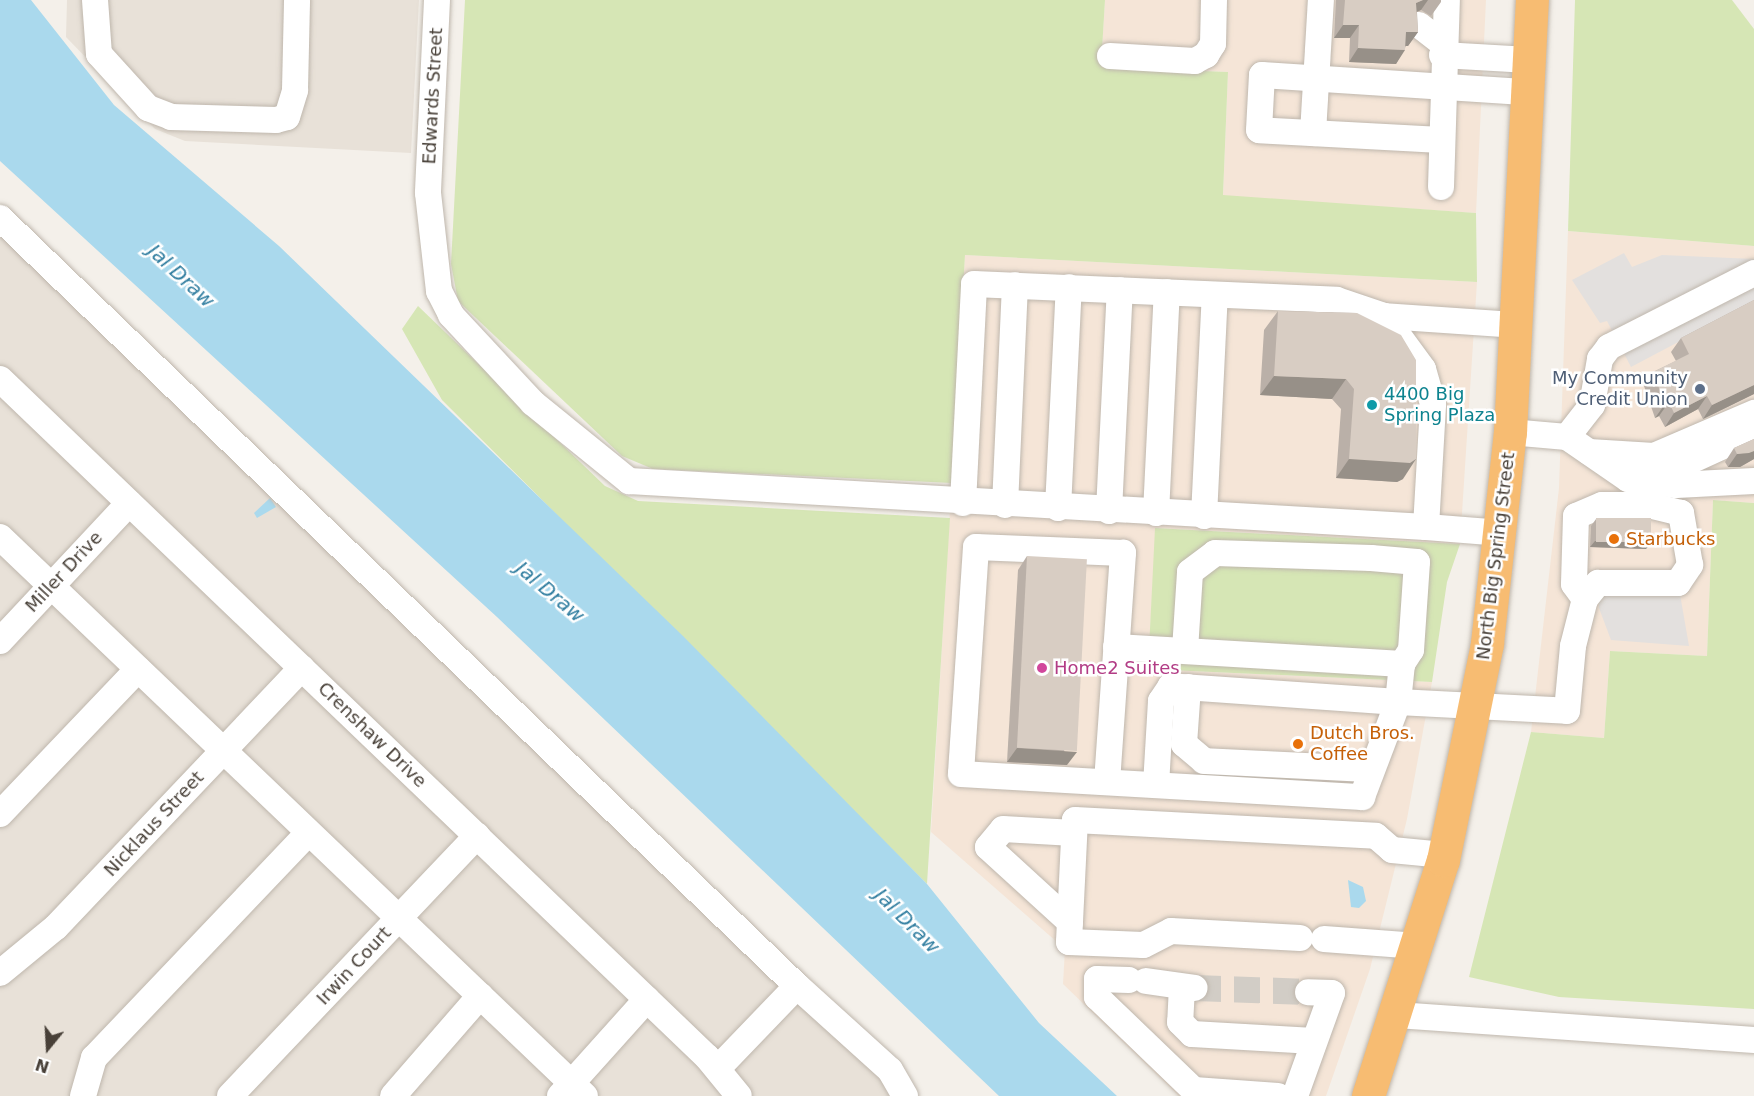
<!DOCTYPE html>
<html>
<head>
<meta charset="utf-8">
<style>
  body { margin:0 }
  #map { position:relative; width:1754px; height:1096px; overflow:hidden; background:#f4f0ea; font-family:"DejaVu Sans",sans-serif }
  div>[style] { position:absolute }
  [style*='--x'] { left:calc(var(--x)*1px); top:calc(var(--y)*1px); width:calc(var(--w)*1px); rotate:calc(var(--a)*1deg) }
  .residential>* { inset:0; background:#e8e1d8 }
  .commercial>* { inset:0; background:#f5e5d7 }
  .green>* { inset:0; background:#d6e6b5 }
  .parking>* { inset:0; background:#e3e0de }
  .water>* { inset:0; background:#aad9ed }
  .minor-tunnel>* { height:26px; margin-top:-13px; transform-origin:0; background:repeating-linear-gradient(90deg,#d2cdc6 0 26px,transparent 0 39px) }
  .roads { filter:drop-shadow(0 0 2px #bfb7ad) drop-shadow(0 0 2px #bfb7ad) }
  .minor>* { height:26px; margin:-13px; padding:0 13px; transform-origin:13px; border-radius:13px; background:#fff }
  .highway>* { height:33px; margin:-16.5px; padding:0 16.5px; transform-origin:16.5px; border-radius:16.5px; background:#f7bc72 }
  .wall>* { inset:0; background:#bab0a8 }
  .shaded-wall>* { inset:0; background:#979088 }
  .building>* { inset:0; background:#d8cdc3; transform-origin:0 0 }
  .dots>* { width:16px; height:16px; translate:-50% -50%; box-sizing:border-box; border:3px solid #fff; border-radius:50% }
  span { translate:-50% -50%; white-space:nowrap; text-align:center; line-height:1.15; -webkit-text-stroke:5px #fff; paint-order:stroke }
  .street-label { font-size:18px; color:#484038 }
  .service-label { font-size:18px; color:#4e5e75 }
  .right { translate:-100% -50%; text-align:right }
  .culture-label { font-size:18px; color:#0d838f }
  .left { translate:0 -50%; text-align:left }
  .food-label { font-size:18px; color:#c56008 }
  .hotel-label { font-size:18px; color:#b23c85 }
  .water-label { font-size:20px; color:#317ea0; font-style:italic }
  .north { position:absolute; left:18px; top:1018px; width:60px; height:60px; -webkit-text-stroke:4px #fff; paint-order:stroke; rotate:198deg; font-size:16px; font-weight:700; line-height:24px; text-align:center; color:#484038 }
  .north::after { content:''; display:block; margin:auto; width:21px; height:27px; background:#484038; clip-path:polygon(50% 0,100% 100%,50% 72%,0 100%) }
</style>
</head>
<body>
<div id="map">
  <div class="residential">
    <i style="clip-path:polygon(67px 0,419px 0,411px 153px,185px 141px,155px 129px,66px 37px)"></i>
    <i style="clip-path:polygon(0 228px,888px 1082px,895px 1096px,0 1096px)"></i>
  </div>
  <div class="commercial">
    <i style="clip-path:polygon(1105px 0,1486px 0,1476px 213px,1223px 196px,1228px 72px,1101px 67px)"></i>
    <i style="clip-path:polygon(1568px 231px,1754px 246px,1754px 503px,1713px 500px,1707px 656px,1610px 651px,1604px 738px,1531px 732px,1559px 488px)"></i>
    <i style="clip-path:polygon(965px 255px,1477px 282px,1460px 544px,1156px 528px,1148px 669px,1432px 682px,1407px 819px,1370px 969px,1326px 1096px,1179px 1096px,1063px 984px,1065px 949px,931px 832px)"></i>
  </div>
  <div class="green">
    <i style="clip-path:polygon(465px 0,1105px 0,1101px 67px,1228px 72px,1223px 195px,1476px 213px,1477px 282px,965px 255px,952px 483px,653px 469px,622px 456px,458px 301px,451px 264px)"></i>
    <i style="clip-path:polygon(1575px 0,1732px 0,1754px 29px,1754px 246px,1568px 231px)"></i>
    <i style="clip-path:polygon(418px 306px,605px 486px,638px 501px,950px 518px,927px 884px,442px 400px,402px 329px)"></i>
    <i style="clip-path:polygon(1713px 500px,1754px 503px,1754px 1009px,1559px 997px,1469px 977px,1531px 732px,1604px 738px,1610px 651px,1707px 656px)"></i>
    <i style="clip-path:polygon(1155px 528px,1460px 544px,1447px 582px,1432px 682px,1148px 669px)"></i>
  </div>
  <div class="parking">
    <i style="clip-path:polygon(1624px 253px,1632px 267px,1662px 255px,1754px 259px,1754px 302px,1631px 367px,1607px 321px,1600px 323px,1572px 280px)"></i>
    <i style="clip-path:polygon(1598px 583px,1678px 583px,1689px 646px,1611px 640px,1599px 608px)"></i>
  </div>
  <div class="water">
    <i style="clip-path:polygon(0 0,31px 0,114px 105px,279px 246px,683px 636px,927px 884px,1039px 1023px,1117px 1096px,999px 1096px,497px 617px,0 161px)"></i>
    <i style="clip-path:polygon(270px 498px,276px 507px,257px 518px,254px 513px)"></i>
    <i style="clip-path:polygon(1348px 880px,1363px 887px,1366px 901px,1359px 908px,1351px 907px)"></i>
  </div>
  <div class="minor-tunnel">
    <i style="--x:1195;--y:988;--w:113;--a:2"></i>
  </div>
  <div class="roads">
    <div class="minor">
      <i style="--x:95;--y:0;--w:54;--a:85.8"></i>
      <i style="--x:99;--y:54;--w:73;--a:47.8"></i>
      <i style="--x:148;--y:108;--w:25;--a:21"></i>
      <i style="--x:171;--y:117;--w:105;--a:1.6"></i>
      <i style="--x:276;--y:120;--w:11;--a:-15"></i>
      <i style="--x:287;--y:117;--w:28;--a:-73"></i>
      <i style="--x:295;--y:90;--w:90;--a:-88.7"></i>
      <i style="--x:437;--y:0;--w:193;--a:92.7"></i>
      <i style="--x:428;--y:193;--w:99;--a:83.6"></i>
      <i style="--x:439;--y:291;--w:27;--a:63"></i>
      <i style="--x:451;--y:315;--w:120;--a:47"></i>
      <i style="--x:533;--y:403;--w:124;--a:39.1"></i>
      <i style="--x:629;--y:481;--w:798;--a:3.3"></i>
      <i style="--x:1419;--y:25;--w:31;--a:38"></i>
      <i style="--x:1442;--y:55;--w:87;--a:3.3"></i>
      <i style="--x:1110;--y:56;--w:85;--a:3.4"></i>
      <i style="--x:1195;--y:61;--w:13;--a:-29"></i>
      <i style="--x:1206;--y:55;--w:13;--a:-58"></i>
      <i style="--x:1213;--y:44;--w:44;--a:-88.7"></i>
      <i style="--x:1313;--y:133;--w:133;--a:-86.6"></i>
      <i style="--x:1441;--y:140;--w:182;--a:-176.9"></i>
      <i style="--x:1259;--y:130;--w:55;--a:-86.9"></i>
      <i style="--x:1262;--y:75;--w:266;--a:3.7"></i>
      <i style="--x:1441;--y:187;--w:187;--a:-88.2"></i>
      <i style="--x:0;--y:218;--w:1107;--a:43.94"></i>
      <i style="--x:797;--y:986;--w:114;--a:133.9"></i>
      <i style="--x:0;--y:379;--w:980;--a:43.8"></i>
      <i style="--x:707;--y:1057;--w:50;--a:50.6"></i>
      <i style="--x:1510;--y:432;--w:57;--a:5"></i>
      <i style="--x:1567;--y:437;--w:74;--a:34.5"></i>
      <i style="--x:1628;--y:479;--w:48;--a:7.1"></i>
      <i style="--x:1676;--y:485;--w:78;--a:-2.9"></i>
      <i style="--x:1567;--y:437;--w:41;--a:-52"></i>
      <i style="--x:1592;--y:405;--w:47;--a:-80.1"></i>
      <i style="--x:1600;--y:359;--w:15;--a:-53"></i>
      <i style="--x:1609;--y:347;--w:163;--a:-27"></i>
      <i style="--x:1589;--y:452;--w:65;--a:3.5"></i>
      <i style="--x:1654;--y:456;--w:109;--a:-23.3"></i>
      <i style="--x:1643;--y:474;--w:30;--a:-9"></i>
      <i style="--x:1673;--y:469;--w:89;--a:-24.6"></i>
      <i style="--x:963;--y:503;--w:219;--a:-87.1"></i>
      <i style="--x:974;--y:284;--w:363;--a:2.5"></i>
      <i style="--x:1337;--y:300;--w:50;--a:18.8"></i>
      <i style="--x:1005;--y:505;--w:220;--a:-87.4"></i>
      <i style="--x:1058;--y:508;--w:221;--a:-87.2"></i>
      <i style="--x:1109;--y:511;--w:221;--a:-87.2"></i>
      <i style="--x:1156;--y:513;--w:221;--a:-87.2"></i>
      <i style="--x:1204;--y:516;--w:221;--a:-87.2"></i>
      <i style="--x:1502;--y:533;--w:76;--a:-175.5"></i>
      <i style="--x:1426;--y:527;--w:123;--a:-86.7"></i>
      <i style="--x:1433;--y:404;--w:36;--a:-106"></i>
      <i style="--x:1423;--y:369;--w:66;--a:-126.3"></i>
      <i style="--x:1384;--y:316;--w:132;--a:3.9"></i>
      <i style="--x:0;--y:537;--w:809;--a:43.7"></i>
      <i style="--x:0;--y:641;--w:189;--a:-46.9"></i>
      <i style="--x:1116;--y:647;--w:287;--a:3.4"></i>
      <i style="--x:1402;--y:664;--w:38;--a:96"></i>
      <i style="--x:1398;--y:702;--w:228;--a:-176"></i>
      <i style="--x:1171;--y:686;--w:18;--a:124"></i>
      <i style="--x:1161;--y:701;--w:84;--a:93.4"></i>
      <i style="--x:1185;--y:650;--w:78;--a:-86.3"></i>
      <i style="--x:1190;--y:572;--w:31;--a:-37"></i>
      <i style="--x:1215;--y:553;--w:156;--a:1.8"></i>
      <i style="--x:1371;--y:558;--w:46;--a:5"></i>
      <i style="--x:1417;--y:562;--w:88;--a:93.9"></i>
      <i style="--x:1411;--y:650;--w:17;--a:123"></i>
      <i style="--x:1188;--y:687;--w:57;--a:94"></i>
      <i style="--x:1184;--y:744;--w:26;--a:40"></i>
      <i style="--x:1204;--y:761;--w:166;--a:2.8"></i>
      <i style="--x:1107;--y:782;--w:230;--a:-86"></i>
      <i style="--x:1123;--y:553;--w:147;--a:-177.7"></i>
      <i style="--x:976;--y:547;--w:227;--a:93.8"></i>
      <i style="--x:961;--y:774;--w:402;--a:3.3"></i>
      <i style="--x:1362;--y:797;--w:102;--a:-69.2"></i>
      <i style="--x:1398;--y:702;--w:169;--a:3"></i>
      <i style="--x:1567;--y:711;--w:65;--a:-84.7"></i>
      <i style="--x:1573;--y:646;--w:49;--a:-75.7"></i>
      <i style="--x:1585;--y:599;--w:21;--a:-51"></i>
      <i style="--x:1598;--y:583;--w:80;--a:0"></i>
      <i style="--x:1678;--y:583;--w:22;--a:-56"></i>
      <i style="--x:1690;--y:565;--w:53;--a:-99.8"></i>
      <i style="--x:1681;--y:513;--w:34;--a:-166"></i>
      <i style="--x:1648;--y:505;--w:46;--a:180"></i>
      <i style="--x:1602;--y:505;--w:28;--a:157"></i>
      <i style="--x:1576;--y:516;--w:68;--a:91.7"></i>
      <i style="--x:1574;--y:584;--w:19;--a:54"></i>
      <i style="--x:0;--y:814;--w:200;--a:-46.4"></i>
      <i style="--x:1070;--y:922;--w:111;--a:-137.6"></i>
      <i style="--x:988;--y:847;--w:23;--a:-50"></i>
      <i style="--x:1003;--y:829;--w:71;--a:3.2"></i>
      <i style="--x:1300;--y:938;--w:129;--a:-176.9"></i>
      <i style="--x:1171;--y:931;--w:31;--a:153"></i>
      <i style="--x:1143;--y:945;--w:74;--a:-177.7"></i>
      <i style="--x:1069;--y:942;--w:122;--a:-87.2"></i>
      <i style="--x:1075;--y:820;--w:301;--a:3"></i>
      <i style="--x:1376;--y:836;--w:21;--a:41"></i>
      <i style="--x:1392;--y:850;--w:52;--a:5.5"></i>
      <i style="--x:1324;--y:939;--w:94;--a:4.3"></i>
      <i style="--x:0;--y:973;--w:72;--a:-39.4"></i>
      <i style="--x:56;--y:927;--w:357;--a:-46.5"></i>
      <i style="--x:1129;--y:980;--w:32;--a:-178"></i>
      <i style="--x:1097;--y:979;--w:18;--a:90"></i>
      <i style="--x:1097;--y:997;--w:143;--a:43.9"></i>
      <i style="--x:1146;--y:981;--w:49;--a:8.1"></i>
      <i style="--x:797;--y:986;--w:125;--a:42.1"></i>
      <i style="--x:890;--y:1070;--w:30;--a:60"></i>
      <i style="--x:1182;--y:987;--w:35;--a:93"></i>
      <i style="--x:1180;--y:1022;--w:17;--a:45"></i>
      <i style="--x:1192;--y:1034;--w:122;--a:3.3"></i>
      <i style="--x:1397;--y:1015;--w:358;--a:4"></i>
      <i style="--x:1194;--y:1090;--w:84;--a:4.1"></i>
      <i style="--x:83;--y:1096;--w:40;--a:-74"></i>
      <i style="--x:94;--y:1058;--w:311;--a:-46.4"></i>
      <i style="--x:230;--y:1096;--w:359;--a:-46.5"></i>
      <i style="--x:393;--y:1096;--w:133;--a:-49"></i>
      <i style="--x:560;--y:1096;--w:130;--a:-48.1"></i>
      <i style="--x:1295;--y:1096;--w:109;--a:-70.2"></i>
      <i style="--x:1332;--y:993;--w:24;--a:-178"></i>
    </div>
    <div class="highway">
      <i style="--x:1368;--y:1096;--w:248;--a:-72.4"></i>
      <i style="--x:1443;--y:860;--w:221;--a:-78.5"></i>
      <i style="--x:1487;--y:643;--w:212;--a:-83.8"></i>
      <i style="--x:1510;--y:432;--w:433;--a:-87.1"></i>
    </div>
  </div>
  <div class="wall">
    <i style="clip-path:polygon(1336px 0,1441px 0,1441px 2px,1431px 16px,1421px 10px,1417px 12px,1418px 32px,1408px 46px,1406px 46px,1396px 64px,1349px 62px,1350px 38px,1334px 38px)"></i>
    <i style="clip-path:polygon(1754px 300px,1754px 394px,1703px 419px,1698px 409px,1665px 427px,1659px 416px,1655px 418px,1644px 386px,1653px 372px,1676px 361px,1671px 352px,1681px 338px)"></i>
    <i style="clip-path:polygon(1278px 311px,1357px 313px,1403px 479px,1397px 482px,1336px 478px,1341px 409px,1332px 399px,1260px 395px,1264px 330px)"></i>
    <i style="clip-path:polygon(1754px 439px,1754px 459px,1740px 467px,1728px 467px,1725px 462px,1734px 448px)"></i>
    <i style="clip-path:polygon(1596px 519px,1651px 542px,1646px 549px,1590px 547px,1591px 526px)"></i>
    <i style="clip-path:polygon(1027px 556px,1067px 765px,1007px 762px,1018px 570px)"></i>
  </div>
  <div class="shaded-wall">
    <i style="clip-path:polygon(1423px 0,1428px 0,1421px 10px,1407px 16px,1416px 3px)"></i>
    <i style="clip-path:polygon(1343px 25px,1359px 25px,1350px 38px,1334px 38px)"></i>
    <i style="clip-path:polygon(1406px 32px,1418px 32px,1408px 46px,1397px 46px)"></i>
    <i style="clip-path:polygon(1358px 48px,1405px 50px,1396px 64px,1349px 62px)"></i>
    <i style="clip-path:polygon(1274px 376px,1346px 379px,1332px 399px,1260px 395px)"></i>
    <i style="clip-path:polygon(1754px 385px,1754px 394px,1703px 419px,1712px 405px)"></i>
    <i style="clip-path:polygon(1707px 396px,1698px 409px,1665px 427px,1674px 413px)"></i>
    <i style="clip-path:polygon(1669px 402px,1659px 416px,1655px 418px,1665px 404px)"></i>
    <i style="clip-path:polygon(1754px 451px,1754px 459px,1740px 467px,1728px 467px,1737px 454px)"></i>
    <i style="clip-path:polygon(1349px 459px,1416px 459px,1403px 479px,1397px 482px,1336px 478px)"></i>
    <i style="clip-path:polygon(1595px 541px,1651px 542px,1646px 549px,1590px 547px)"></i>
    <i style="clip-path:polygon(1017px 748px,1077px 752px,1067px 765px,1007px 762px)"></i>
  </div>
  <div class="building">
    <i style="clip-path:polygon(1345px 0,1423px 0,1416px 3px,1418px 32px,1406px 32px,1405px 50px,1358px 48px,1359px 25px,1343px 25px)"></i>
    <i style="clip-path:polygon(1754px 300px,1754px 385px,1712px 405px,1707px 396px,1674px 413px,1669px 402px,1665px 404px,1653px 372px,1689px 354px,1681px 338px)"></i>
    <i style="clip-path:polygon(1278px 311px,1357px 313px,1401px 335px,1416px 360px,1416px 459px,1410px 463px,1349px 459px,1354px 389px,1346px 379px,1274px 376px)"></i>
    <i style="clip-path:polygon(1754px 439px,1754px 451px,1749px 453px,1737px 454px,1734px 448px)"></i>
    <i style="left:1651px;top:518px;width:24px;height:55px;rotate:90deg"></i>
    <i style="left:1027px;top:556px;width:60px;height:192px;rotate:3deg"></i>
  </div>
  <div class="dots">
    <i style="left:1700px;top:389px;background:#5c6f8a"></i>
    <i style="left:1372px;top:405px;background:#0f9aa8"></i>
    <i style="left:1614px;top:539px;background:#e8710a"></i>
    <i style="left:1042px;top:668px;background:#d1479c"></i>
    <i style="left:1298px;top:744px;background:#e8710a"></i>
  </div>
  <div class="street-label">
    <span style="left:433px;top:96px;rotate:-87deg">Edwards Street</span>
    <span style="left:1496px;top:556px;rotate:-83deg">North Big Spring Street</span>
    <span style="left:64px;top:572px;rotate:-47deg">Miller Drive</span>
    <span style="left:372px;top:735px;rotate:44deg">Crenshaw Drive</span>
    <span style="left:154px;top:824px;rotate:-47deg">Nicklaus Street</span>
    <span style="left:354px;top:966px;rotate:-47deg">Irwin Court</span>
  </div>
  <div class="service-label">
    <span class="right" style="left:1688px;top:389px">My Community<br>Credit Union</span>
  </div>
  <div class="culture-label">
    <span class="left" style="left:1384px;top:405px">4400 Big<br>Spring Plaza</span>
  </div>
  <div class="food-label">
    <span class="left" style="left:1626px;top:539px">Starbucks</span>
    <span class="left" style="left:1310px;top:744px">Dutch Bros.<br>Coffee</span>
  </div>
  <div class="hotel-label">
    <span class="left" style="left:1054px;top:668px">Home2 Suites</span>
  </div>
  <div class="water-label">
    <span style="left:181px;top:276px;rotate:43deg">Jal Draw</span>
    <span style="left:550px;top:592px;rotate:40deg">Jal Draw</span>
    <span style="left:907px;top:921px;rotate:45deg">Jal Draw</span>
  </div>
  <div class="north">N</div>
</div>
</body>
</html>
